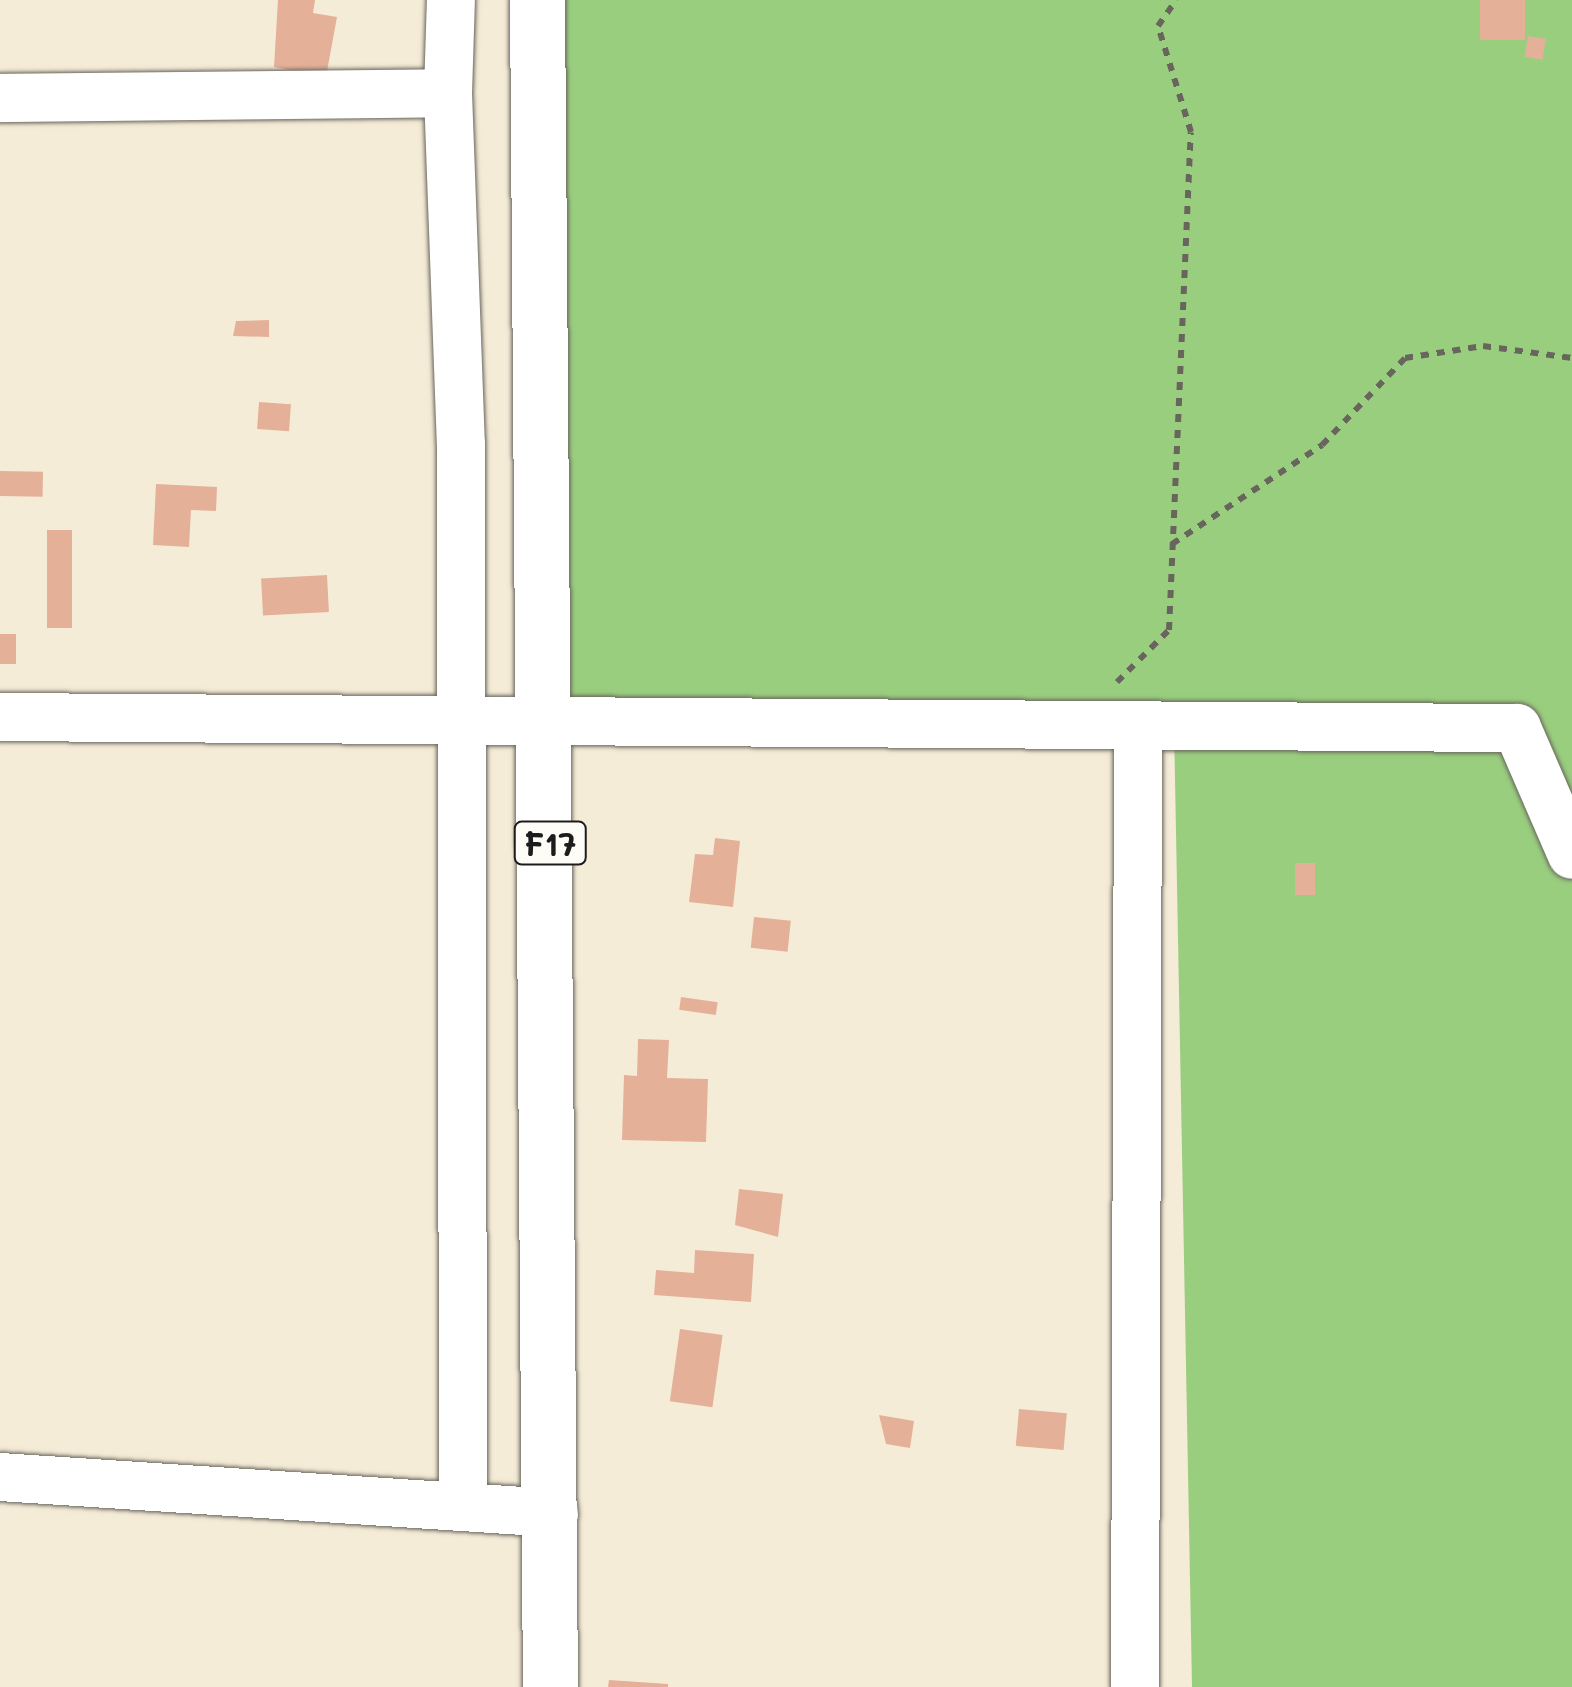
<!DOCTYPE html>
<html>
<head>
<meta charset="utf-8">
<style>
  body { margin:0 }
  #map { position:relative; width:1572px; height:1687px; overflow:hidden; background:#f5ecd7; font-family:Mali,sans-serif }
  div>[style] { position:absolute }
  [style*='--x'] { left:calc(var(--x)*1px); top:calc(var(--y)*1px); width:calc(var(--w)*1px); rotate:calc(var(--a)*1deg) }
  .green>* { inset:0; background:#9ace7f }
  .building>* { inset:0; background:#e5b098; transform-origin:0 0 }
  .path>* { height:6px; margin-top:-3px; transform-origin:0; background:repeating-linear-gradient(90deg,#68655d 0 8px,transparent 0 16px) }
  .roads { filter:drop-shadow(0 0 2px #68655d) drop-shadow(0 0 2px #68655d) }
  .minor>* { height:48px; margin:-24px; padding:0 24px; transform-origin:24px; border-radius:24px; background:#fff }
  .highway>* { height:55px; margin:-27.5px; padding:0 27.5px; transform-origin:27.5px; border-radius:27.5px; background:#fff }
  span { translate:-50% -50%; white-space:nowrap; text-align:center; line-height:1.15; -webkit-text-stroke:8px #fdfcf7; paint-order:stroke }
  .shield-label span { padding:2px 8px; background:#fdfcf7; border:2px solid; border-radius:8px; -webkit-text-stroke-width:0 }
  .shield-label { font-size:32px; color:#1c1c1c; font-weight:700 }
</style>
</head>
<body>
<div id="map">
  <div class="green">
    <i style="clip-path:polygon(537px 0,1572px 0,1572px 1687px,1192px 1687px,1174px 726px,549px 714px)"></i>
  </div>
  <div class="building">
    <i style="clip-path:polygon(278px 0,315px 0,313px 13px,337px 17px,326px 77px,274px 67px)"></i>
    <i style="left:1480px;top:0;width:45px;height:40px"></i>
    <i style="left:1528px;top:36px;width:18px;height:21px;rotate:9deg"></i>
    <i style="clip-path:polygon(269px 320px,269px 337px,233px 336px,236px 321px)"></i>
    <i style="left:259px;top:402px;width:32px;height:27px;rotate:4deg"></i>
    <i style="left:0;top:471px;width:43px;height:25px;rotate:1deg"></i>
    <i style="clip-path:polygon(156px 484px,217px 487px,216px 511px,191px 510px,189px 547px,153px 545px)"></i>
    <i style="left:47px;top:530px;width:25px;height:98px"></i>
    <i style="left:327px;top:575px;width:37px;height:66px;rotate:87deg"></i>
    <i style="left:0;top:634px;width:16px;height:30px"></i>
    <i style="clip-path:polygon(715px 838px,740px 841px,733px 907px,689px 902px,695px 854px,713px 855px)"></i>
    <i style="left:1295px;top:863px;width:20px;height:32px"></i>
    <i style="left:754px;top:917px;width:37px;height:31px;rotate:6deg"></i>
    <i style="left:681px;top:997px;width:37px;height:13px;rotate:8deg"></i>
    <i style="clip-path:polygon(638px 1039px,669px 1040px,667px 1078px,708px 1079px,706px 1142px,622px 1140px,624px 1075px,637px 1076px)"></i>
    <i style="clip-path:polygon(739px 1189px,783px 1194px,778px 1237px,735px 1225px)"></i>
    <i style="clip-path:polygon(695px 1250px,754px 1254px,751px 1302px,654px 1295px,656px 1270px,694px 1273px)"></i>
    <i style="left:680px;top:1329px;width:43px;height:73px;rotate:8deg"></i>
    <i style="left:1019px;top:1409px;width:48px;height:37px;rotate:5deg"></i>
    <i style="clip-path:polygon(879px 1415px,914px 1421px,910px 1448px,886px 1444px)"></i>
    <i style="clip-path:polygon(609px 1680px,668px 1684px,668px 1687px,608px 1687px)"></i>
  </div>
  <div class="path">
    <i style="--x:1172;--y:544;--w:180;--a:-33.4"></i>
    <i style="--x:1322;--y:445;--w:120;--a:-46.3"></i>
    <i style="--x:1405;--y:358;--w:79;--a:-8.7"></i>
    <i style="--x:1483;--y:346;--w:90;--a:7.7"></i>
    <i style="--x:1117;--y:682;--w:74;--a:-45"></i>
    <i style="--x:1169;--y:630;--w:498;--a:-87.5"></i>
    <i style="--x:1191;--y:132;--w:111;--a:-107.3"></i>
    <i style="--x:1158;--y:26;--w:32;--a:-55"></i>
  </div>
  <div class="roads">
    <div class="minor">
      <i style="--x:448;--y:93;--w:351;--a:87.9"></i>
      <i style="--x:461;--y:444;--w:1059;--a:89.89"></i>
      <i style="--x:0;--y:98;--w:448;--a:-0.6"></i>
      <i style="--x:448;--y:93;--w:93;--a:-88.2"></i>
      <i style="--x:0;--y:717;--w:1517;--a:0.42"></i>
      <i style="--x:1517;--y:728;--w:138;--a:66.6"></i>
      <i style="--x:0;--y:1477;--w:555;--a:3.72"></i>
      <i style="--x:1135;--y:1687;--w:961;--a:-89.82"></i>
    </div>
    <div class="highway">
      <i style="--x:537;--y:0;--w:1687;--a:89.56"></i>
    </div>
  </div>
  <div class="shield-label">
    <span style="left:550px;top:843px">F17</span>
  </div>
</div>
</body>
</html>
